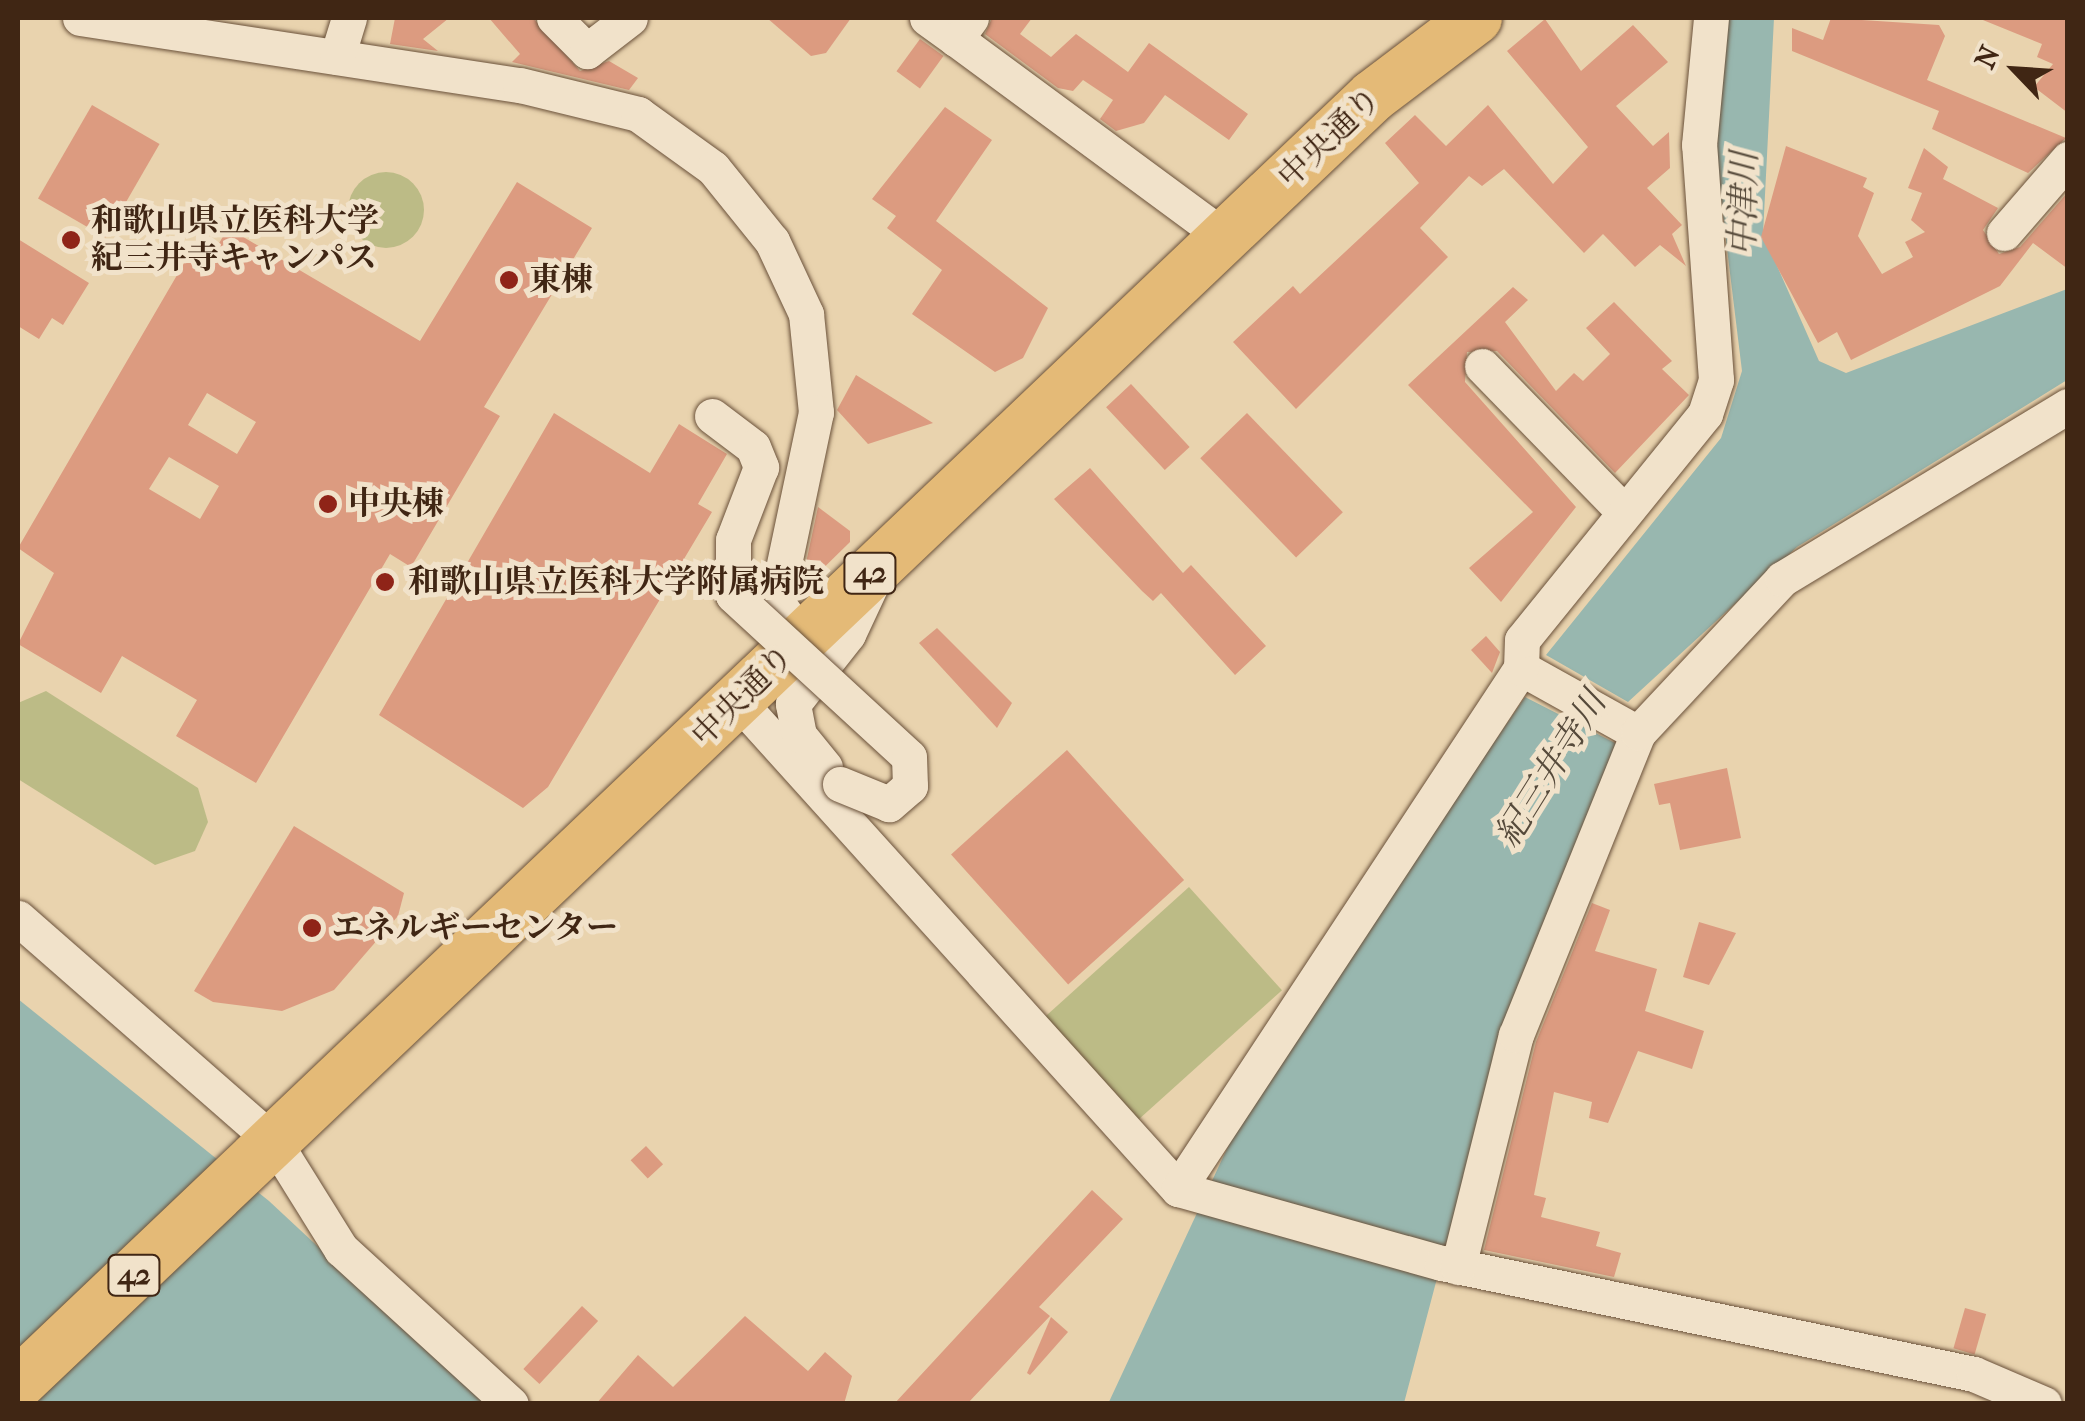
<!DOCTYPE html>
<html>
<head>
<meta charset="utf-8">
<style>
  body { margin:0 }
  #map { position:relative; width:2085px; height:1421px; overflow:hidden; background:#e9d3ae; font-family:"IM FELL French Canon","Noto Serif JP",serif }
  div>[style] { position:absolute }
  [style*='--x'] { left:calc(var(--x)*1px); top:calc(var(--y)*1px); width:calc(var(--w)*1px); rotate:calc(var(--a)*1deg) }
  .green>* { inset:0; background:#bcbb86; transform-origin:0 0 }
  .round { border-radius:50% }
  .water>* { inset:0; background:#98b7af }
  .building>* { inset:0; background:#dc9b80; transform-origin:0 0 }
  .roads { filter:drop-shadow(0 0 2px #6a513a) drop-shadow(0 0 2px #6a513a) }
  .minor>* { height:35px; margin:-17.5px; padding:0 17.5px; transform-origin:17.5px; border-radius:17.5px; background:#f1e2ca }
  .highway>* { height:52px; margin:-26px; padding:0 26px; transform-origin:26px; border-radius:26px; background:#e4ba77 }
  .bridges { filter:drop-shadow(0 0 2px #6a513a) drop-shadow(0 0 2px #6a513a) }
  .minor-bridge>* { height:35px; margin:-17.5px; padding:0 17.5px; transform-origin:17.5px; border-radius:17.5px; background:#f1e2ca }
  .dots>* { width:28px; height:28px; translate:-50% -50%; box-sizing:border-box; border:5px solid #f1e2ca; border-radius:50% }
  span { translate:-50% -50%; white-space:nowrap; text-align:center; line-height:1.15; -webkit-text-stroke:10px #f1e2ca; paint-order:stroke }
  .shield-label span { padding:2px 8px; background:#f1e2ca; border:2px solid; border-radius:8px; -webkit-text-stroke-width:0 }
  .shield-label { font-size:30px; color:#402614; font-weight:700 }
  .street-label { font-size:32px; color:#402614 }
  .poi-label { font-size:32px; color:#402614; font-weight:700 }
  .left { translate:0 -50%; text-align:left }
  .water-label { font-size:35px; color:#564a3b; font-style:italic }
  .frame { position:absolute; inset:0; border:20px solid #402614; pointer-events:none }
  .north { position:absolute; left:1965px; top:20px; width:100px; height:100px; -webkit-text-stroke:8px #f1e2ca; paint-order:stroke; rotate:295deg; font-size:28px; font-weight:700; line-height:40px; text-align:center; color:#402614 }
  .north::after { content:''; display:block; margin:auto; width:35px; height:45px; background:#402614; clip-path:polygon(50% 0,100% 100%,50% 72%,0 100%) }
</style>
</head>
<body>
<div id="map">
  <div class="green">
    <i class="round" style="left:348px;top:172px;width:76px;height:76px"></i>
    <i style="clip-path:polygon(46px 691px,198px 788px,208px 822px,195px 851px,155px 865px,18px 779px,18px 703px)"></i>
    <i style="left:1189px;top:887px;width:139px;height:193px;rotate:48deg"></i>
  </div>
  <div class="water">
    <i style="clip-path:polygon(1725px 18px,1774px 18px,1763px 234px,1819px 361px,1846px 373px,2067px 289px,2067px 380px,1797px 547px,1628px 702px,1546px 655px,1721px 438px,1742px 371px,1716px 159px)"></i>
    <i style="clip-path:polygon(1525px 697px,1619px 745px,1476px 1131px,1404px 1403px,1108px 1404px,1252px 1095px)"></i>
    <i style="clip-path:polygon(18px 999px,269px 1201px,486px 1403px,18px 1403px)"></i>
  </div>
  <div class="building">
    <i style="clip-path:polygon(395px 18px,449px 18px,423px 39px,438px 51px,390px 44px)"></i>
    <i style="clip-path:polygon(489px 18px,533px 18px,580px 71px,609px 61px,638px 78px,629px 90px,512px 62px,520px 54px)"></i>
    <i style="clip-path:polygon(767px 18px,851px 18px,826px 53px,811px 56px)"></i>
    <i style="clip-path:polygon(992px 18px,1032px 18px,1020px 34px,1051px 57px,1076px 34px,1128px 72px,1149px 43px,1248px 114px,1229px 140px,1165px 95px,1144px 123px,1116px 131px,1100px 119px,1113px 100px,1083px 80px,1073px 91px,1058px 88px,985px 34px)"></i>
    <i style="clip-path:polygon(1831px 18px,1939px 25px,1945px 36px,1927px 80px,2066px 138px,2028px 173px,1932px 129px,1939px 111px,1792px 51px,1792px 28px,1823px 40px)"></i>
    <i style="clip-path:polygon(1978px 18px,2068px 18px,2068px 113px,2034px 87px,2053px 64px,2037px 57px,2042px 44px)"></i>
    <i style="clip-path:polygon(1545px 19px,1581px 71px,1633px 25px,1668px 62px,1616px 106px,1653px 146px,1669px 132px,1670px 168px,1647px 188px,1682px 225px,1672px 234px,1686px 266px,1660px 245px,1635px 267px,1603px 234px,1584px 253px,1504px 169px,1482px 186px,1469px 176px,1420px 228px,1448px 257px,1296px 409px,1233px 342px,1293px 286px,1300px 294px,1419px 183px,1385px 143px,1415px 115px,1446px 146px,1488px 105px,1553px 184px,1588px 147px,1507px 51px)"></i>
    <i style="left:920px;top:39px;width:29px;height:40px;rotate:36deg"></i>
    <i style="left:92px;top:105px;width:78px;height:108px;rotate:30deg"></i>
    <i style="clip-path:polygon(945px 107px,992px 140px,936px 221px,1048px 308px,1023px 358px,995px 372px,912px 314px,942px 270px,887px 228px,896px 216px,872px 199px)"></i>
    <i style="clip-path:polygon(1786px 146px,1867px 178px,1863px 187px,1874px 193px,1858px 236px,1882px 274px,1913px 257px,1905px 242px,1925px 232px,1911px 220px,1922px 193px,1908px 188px,1924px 148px,1948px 167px,1943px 179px,1998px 208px,1983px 230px,1999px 254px,2020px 247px,2068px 192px,2068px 269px,2033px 243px,2000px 286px,1851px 360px,1837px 332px,1818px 343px,1761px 237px)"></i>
    <i style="clip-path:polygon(evenodd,517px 182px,592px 228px,484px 407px,500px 416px,411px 567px,390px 554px,256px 783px,176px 736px,197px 700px,122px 656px,101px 693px,18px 644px,54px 573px,18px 548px,201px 234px,218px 245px,228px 228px,420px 341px,517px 182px,207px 393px,256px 422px,237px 454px,188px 425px,207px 393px,517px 182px,169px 457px,219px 486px,200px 519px,149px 489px,169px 457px)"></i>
    <i style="clip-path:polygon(18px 239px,89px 283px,63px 325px,52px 318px,39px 339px,18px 326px)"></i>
    <i style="clip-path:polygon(1513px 287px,1528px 300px,1505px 322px,1556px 391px,1574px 373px,1583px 381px,1610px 354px,1586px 328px,1614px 302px,1672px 361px,1662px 369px,1689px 395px,1615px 473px,1497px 351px,1467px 352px,1465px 382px,1576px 507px,1501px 602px,1469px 568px,1533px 512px,1408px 385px)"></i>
    <i style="clip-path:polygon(856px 375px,933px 423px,868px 444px,837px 410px)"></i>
    <i style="left:1131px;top:384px;width:86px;height:34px;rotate:47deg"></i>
    <i style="clip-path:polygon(554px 413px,650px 473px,679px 424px,727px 454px,698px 504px,712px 512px,548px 787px,523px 808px,379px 715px)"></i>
    <i style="left:1247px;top:413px;width:138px;height:65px;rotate:46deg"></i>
    <i style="clip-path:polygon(1090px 468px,1183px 573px,1191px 565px,1266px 646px,1235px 675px,1161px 593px,1153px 601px,1142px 591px,1054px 499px)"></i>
    <i style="clip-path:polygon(818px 507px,850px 531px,850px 542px,800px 591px)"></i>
    <i style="clip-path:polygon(937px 628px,1012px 703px,997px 728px,919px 643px)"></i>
    <i style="clip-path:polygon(1486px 636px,1500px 652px,1492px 673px,1471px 650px)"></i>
    <i style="left:1067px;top:750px;width:175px;height:156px;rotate:48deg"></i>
    <i style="clip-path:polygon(1727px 768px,1741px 838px,1680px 850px,1670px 803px,1659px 805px,1654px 784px)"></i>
    <i style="clip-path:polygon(294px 826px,404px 893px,398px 916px,334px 990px,282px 1011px,213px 1002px,194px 991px)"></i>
    <i style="clip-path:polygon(1592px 903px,1610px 910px,1595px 951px,1657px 969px,1645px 1011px,1704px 1031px,1692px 1069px,1638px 1051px,1608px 1123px,1589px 1118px,1592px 1102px,1554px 1092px,1534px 1195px,1546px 1198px,1541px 1217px,1600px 1232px,1596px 1246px,1621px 1253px,1614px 1277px,1484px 1250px,1536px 1042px)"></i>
    <i style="clip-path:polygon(1699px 922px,1736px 933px,1709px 985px,1683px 977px)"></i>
    <i style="left:646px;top:1146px;width:25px;height:21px;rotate:47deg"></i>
    <i style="clip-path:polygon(1092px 1190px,1123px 1219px,1039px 1307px,1050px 1316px,967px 1404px,894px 1404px)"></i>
    <i style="left:582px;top:1306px;width:22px;height:86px;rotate:43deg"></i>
    <i style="left:1965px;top:1308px;width:22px;height:42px;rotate:16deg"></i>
    <i style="clip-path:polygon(745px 1316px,808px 1371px,825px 1352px,852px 1376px,844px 1404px,596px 1404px,638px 1355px,673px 1387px)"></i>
    <i style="clip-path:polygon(1051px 1317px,1068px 1332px,1030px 1375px,1027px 1373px)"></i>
  </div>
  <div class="roads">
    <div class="minor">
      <i style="--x:80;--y:18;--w:445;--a:8.7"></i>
      <i style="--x:520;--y:85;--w:122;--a:13.8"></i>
      <i style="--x:638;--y:114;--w:92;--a:35.8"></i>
      <i style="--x:713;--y:168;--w:94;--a:51.1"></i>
      <i style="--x:772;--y:241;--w:81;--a:65"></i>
      <i style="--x:806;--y:314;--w:99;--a:84.2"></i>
      <i style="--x:816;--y:412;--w:193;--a:101.9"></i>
      <i style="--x:776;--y:601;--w:44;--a:54.2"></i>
      <i style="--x:554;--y:18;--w:47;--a:45"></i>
      <i style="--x:587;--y:51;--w:54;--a:-37.5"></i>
      <i style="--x:927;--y:18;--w:36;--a:36"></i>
      <i style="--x:971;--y:18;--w:26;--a:126"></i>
      <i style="--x:956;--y:39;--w:335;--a:36.4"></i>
      <i style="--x:337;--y:57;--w:41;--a:-72.9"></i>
      <i style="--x:2004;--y:233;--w:98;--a:-49.1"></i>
      <i style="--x:1482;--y:366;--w:204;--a:45.8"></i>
      <i style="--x:1521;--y:668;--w:134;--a:29.1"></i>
      <i style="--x:739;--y:702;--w:656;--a:47.97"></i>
      <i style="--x:1178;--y:1189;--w:274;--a:15.7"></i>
      <i style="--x:1442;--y:1263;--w:543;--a:11.79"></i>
      <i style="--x:1974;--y:1374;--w:76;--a:23.2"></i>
      <i style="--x:825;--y:767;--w:41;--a:-129.1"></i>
      <i style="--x:799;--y:735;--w:32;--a:-101"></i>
      <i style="--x:793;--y:704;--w:89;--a:-51.8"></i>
      <i style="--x:848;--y:634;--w:54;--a:-64.9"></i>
      <i style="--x:18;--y:918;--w:342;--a:41.2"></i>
      <i style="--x:275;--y:1143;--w:125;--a:58.1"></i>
      <i style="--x:341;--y:1249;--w:230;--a:42.4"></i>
      <i style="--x:1178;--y:1189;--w:624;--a:-56.64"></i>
      <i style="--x:1521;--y:668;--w:28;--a:-88"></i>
      <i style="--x:1522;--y:640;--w:291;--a:-51"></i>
      <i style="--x:1705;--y:414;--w:36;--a:-72"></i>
      <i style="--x:1716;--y:380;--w:236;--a:-94.1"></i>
      <i style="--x:1699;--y:145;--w:128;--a:-84.6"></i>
      <i style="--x:1458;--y:1267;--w:239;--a:-76"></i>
      <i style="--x:1516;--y:1035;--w:326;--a:-68"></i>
      <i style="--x:1638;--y:733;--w:211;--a:-46.9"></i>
      <i style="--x:1782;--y:579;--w:334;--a:-31.2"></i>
    </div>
    <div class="highway">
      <i style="--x:18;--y:1384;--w:1869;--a:-43.55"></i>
      <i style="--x:1373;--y:96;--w:129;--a:-37.1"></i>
    </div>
  </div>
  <div class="bridges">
    <div class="minor-bridge">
      <i style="--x:712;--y:416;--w:51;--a:37.1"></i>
      <i style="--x:753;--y:447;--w:22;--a:68"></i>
      <i style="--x:761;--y:467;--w:78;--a:111"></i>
      <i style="--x:733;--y:540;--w:55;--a:90"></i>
      <i style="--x:733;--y:595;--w:239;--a:42.6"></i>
      <i style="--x:909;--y:757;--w:29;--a:88"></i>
      <i style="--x:910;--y:786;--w:28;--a:139"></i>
      <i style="--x:889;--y:804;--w:53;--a:-157.8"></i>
    </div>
  </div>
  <div class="dots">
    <i style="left:71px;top:240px;background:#8f2418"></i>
    <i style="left:509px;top:280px;background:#8f2418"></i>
    <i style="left:328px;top:504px;background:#8f2418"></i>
    <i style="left:385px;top:582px;background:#8f2418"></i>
    <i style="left:312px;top:928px;background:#8f2418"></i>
  </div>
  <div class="shield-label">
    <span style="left:870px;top:573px">42</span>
    <span style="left:134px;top:1275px">42</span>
  </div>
  <div class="street-label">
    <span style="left:1330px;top:138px;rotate:-44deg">中央通り</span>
    <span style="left:743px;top:696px;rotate:-45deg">中央通り</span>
  </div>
  <div class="poi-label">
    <span class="left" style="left:91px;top:240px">和歌山県立医科大学<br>紀三井寺キャンパス</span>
    <span class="left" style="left:529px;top:280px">東棟</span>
    <span class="left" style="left:348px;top:504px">中央棟</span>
    <span class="left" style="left:408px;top:582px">和歌山県立医科大学附属病院</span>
    <span class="left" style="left:332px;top:928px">エネルギーセンター</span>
  </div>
  <div class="water-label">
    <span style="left:1744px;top:204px;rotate:-89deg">中津川</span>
    <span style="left:1551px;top:769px;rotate:-58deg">紀三井寺川</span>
  </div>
  <div class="frame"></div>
  <div class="north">N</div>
</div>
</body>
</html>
